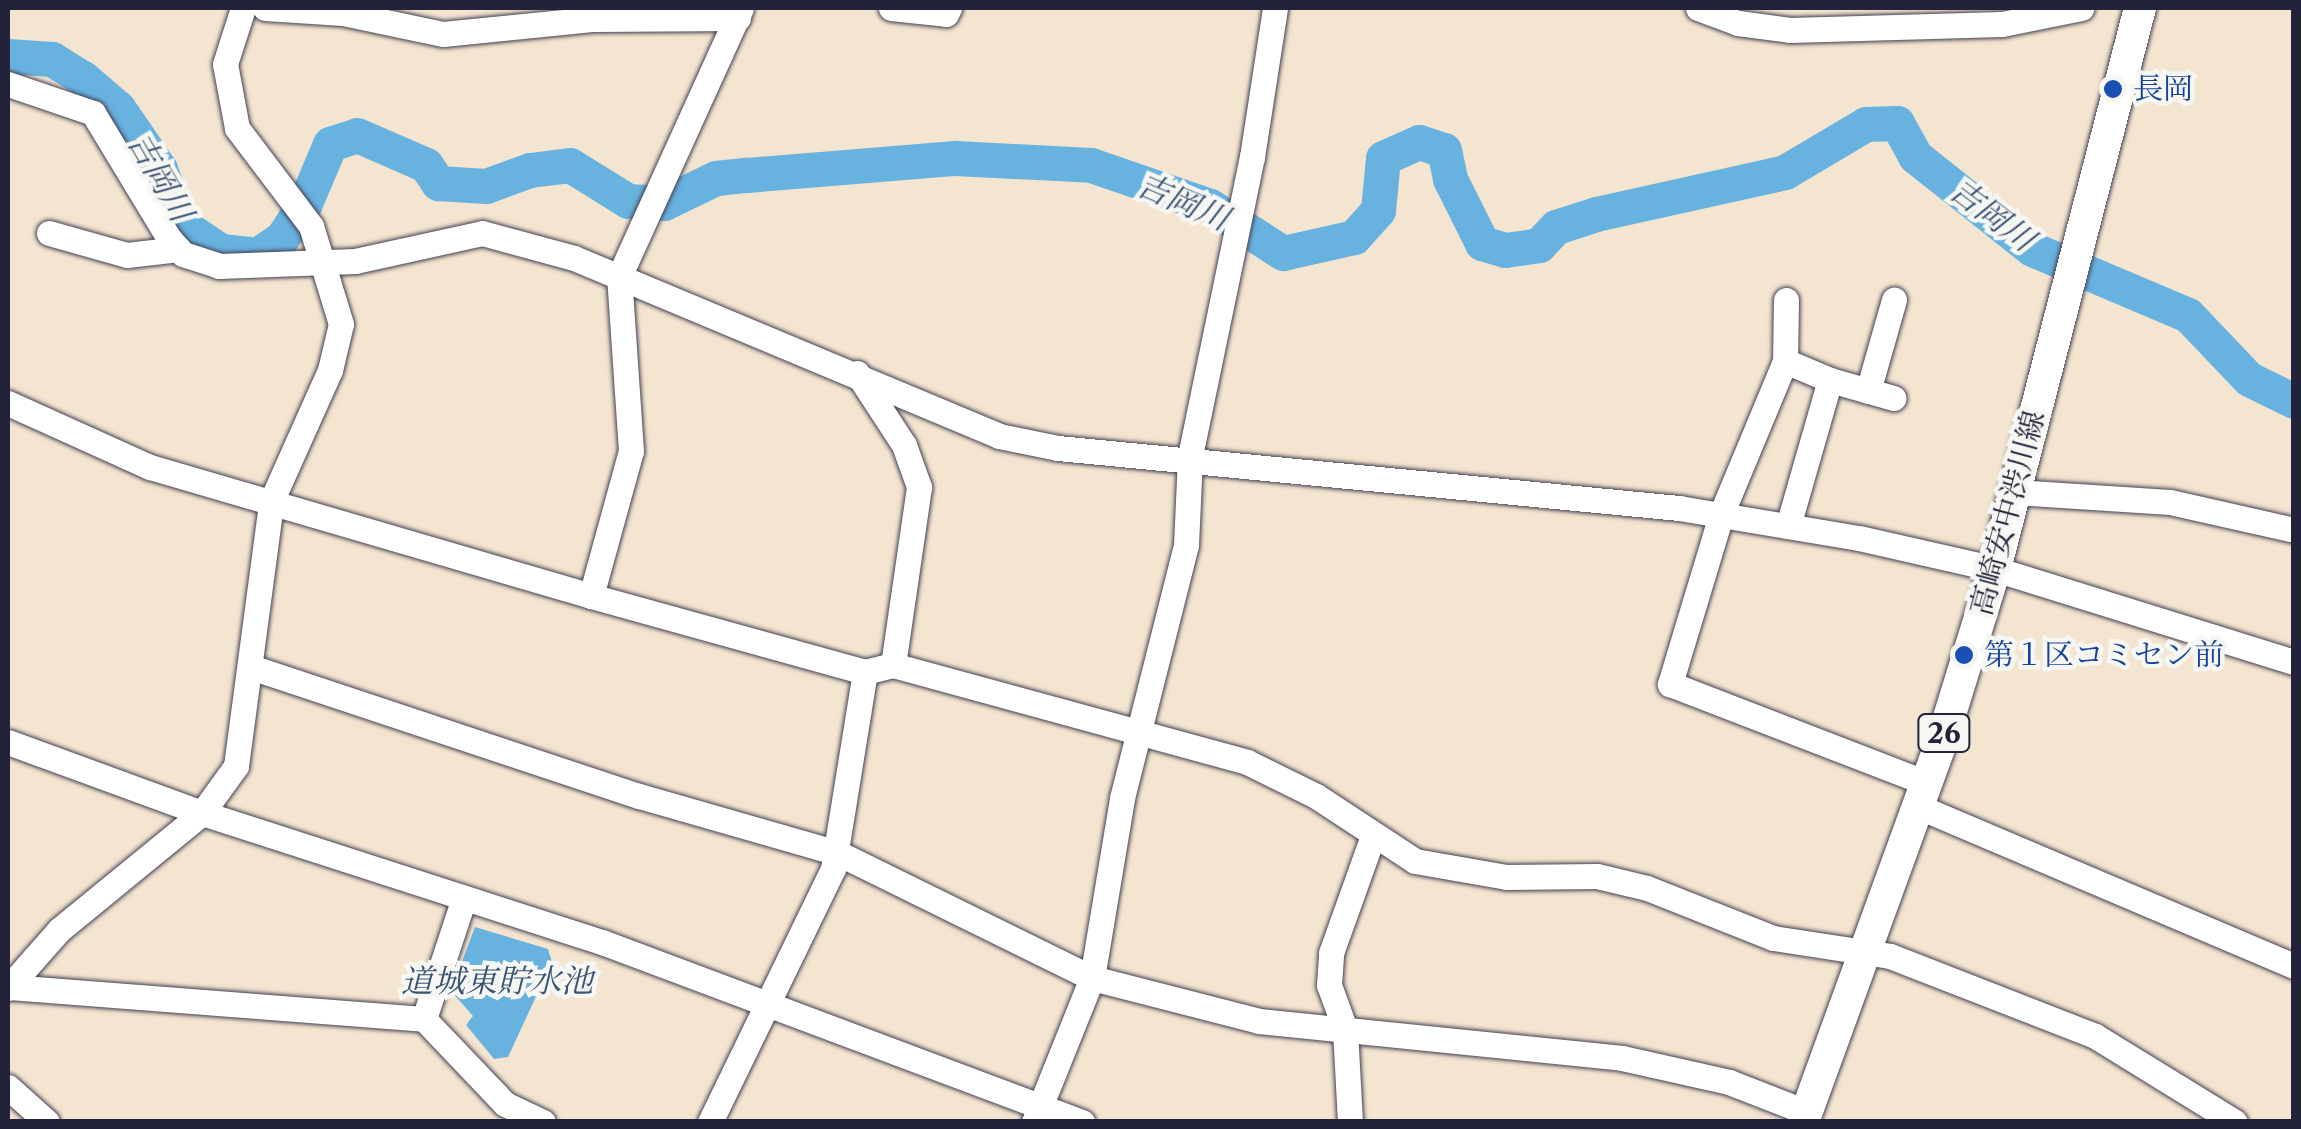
<!DOCTYPE html>
<html>
<head>
<meta charset="utf-8">
<style>
  body { margin:0 }
  #map { position:relative; width:2301px; height:1129px; overflow:hidden; background:#f4e5d0; font-family:"Libre Caslon Text","Noto Serif JP",serif }
  div>[style] { position:absolute }
  [style*='--x'] { left:calc(var(--x)*1px); top:calc(var(--y)*1px); width:calc(var(--w)*1px); rotate:calc(var(--a)*1deg) }
  .water>* { inset:0; background:#68b2e0 }
  .river>* { height:35px; margin:-17.5px; padding:0 17.5px; transform-origin:17.5px; border-radius:17.5px; background:#68b2e0 }
  .roads { filter:drop-shadow(0 0 2px #423f51) drop-shadow(0 0 2px #423f51) }
  .minor>* { height:25px; margin:-12.5px; padding:0 12.5px; transform-origin:12.5px; border-radius:12.5px; background:#fff }
  .major>* { height:32px; margin:-16px; padding:0 16px; transform-origin:16px; border-radius:16px; background:#fff }
  .dots>* { width:28px; height:28px; translate:-50% -50%; box-sizing:border-box; border:5px solid #f6f6f2; border-radius:50% }
  span { translate:-50% -50%; white-space:nowrap; text-align:center; line-height:1.15; -webkit-text-stroke:9px #f6f6f2; paint-order:stroke }
  .shield-label span { padding:2px 8px; background:#f6f6f2; border:2px solid; border-radius:8px; -webkit-text-stroke-width:0 }
  .shield-label { font-size:28px; color:#22223b; font-weight:700 }
  .transit-label { font-size:30px; color:#164399 }
  .left { translate:0 -50%; text-align:left }
  .street-label { font-size:30px; color:#22223b }
  .water-label { font-size:32px; color:#3a5475; font-style:italic }
  .frame { position:absolute; inset:0; border:10px solid #22223b; pointer-events:none }
</style>
</head>
<body>
<div id="map">
  <div class="water">
    <i style="clip-path:polygon(475px 927px,548px 949px,552px 962px,508px 1057px,494px 1059px,466px 1025px,473px 1016px,451px 991px)"></i>
  </div>
  <div class="river">
    <i style="--x:8;--y:56;--w:44;--a:3.9"></i>
    <i style="--x:52;--y:59;--w:36;--a:32"></i>
    <i style="--x:83;--y:78;--w:46;--a:40.6"></i>
    <i style="--x:118;--y:108;--w:74;--a:55.5"></i>
    <i style="--x:160;--y:169;--w:57;--a:70.6"></i>
    <i style="--x:179;--y:223;--w:50;--a:33.7"></i>
    <i style="--x:221;--y:251;--w:36;--a:6"></i>
    <i style="--x:257;--y:255;--w:30;--a:-34"></i>
    <i style="--x:282;--y:238;--w:42;--a:-56.7"></i>
    <i style="--x:305;--y:203;--w:64;--a:-67"></i>
    <i style="--x:330;--y:144;--w:28;--a:-18"></i>
    <i style="--x:357;--y:135;--w:75;--a:23.5"></i>
    <i style="--x:426;--y:165;--w:22;--a:56"></i>
    <i style="--x:438;--y:183;--w:48;--a:3.6"></i>
    <i style="--x:486;--y:186;--w:47;--a:-20"></i>
    <i style="--x:530;--y:170;--w:40;--a:-7.1"></i>
    <i style="--x:570;--y:165;--w:68;--a:31.8"></i>
    <i style="--x:628;--y:201;--w:36;--a:3"></i>
    <i style="--x:664;--y:203;--w:58;--a:-25.7"></i>
    <i style="--x:716;--y:178;--w:31;--a:-6"></i>
    <i style="--x:747;--y:175;--w:209;--a:-4.7"></i>
    <i style="--x:955;--y:158;--w:136;--a:2.9"></i>
    <i style="--x:1091;--y:165;--w:126;--a:19"></i>
    <i style="--x:1210;--y:206;--w:87;--a:32.8"></i>
    <i style="--x:1283;--y:253;--w:73;--a:-12.7"></i>
    <i style="--x:1354;--y:237;--w:36;--a:-48"></i>
    <i style="--x:1378;--y:210;--w:52;--a:-84.5"></i>
    <i style="--x:1383;--y:158;--w:39;--a:-24"></i>
    <i style="--x:1419;--y:142;--w:26;--a:18"></i>
    <i style="--x:1444;--y:150;--w:30;--a:78"></i>
    <i style="--x:1450;--y:179;--w:72;--a:63.4"></i>
    <i style="--x:1482;--y:243;--w:24;--a:17"></i>
    <i style="--x:1505;--y:250;--w:34;--a:-8"></i>
    <i style="--x:1539;--y:245;--w:25;--a:-47"></i>
    <i style="--x:1556;--y:227;--w:42;--a:-18"></i>
    <i style="--x:1596;--y:214;--w:194;--a:-12.5"></i>
    <i style="--x:1785;--y:172;--w:94;--a:-30.7"></i>
    <i style="--x:1866;--y:124;--w:31;--a:-2"></i>
    <i style="--x:1897;--y:123;--w:38;--a:61"></i>
    <i style="--x:1915;--y:156;--w:149;--a:38.5"></i>
    <i style="--x:2032;--y:249;--w:169;--a:22.9"></i>
    <i style="--x:2188;--y:315;--w:88;--a:46.4"></i>
    <i style="--x:2249;--y:379;--w:50;--a:26.1"></i>
  </div>
  <div class="roads">
    <div class="minor">
      <i style="--x:265;--y:8;--w:78;--a:3.7"></i>
      <i style="--x:343;--y:13;--w:102;--a:11.9"></i>
      <i style="--x:443;--y:34;--w:152;--a:-5.7"></i>
      <i style="--x:594;--y:19;--w:144;--a:-0.4"></i>
      <i style="--x:891;--y:8;--w:55;--a:6.2"></i>
      <i style="--x:946;--y:14;--w:7;--a:-63"></i>
      <i style="--x:1698;--y:8;--w:43;--a:20.6"></i>
      <i style="--x:1738;--y:23;--w:52;--a:7.7"></i>
      <i style="--x:1790;--y:30;--w:212;--a:-1.6"></i>
      <i style="--x:2002;--y:24;--w:81;--a:-11.4"></i>
      <i style="--x:8;--y:84;--w:90;--a:18.8"></i>
      <i style="--x:93;--y:113;--w:145;--a:58.8"></i>
      <i style="--x:168;--y:237;--w:23;--a:49"></i>
      <i style="--x:183;--y:254;--w:38;--a:18"></i>
      <i style="--x:219;--y:266;--w:136;--a:-2.1"></i>
      <i style="--x:355;--y:261;--w:130;--a:-12.4"></i>
      <i style="--x:482;--y:233;--w:95;--a:15.2"></i>
      <i style="--x:574;--y:258;--w:461;--a:22.7"></i>
      <i style="--x:999;--y:436;--w:60;--a:11.5"></i>
      <i style="--x:1058;--y:448;--w:624;--a:5.52"></i>
      <i style="--x:1679;--y:508;--w:182;--a:9.5"></i>
      <i style="--x:1859;--y:538;--w:139;--a:12.8"></i>
      <i style="--x:1995;--y:569;--w:313;--a:17.3"></i>
      <i style="--x:49;--y:233;--w:81;--a:15.8"></i>
      <i style="--x:127;--y:255;--w:52;--a:-6.6"></i>
      <i style="--x:1786;--y:300;--w:61;--a:90.9"></i>
      <i style="--x:1785;--y:361;--w:167;--a:112.6"></i>
      <i style="--x:1721;--y:515;--w:177;--a:106.8"></i>
      <i style="--x:1670;--y:684;--w:274;--a:21.1"></i>
      <i style="--x:1785;--y:361;--w:49;--a:22.9"></i>
      <i style="--x:857;--y:373;--w:86;--a:56.9"></i>
      <i style="--x:904;--y:445;--w:45;--a:70.3"></i>
      <i style="--x:919;--y:487;--w:180;--a:98.3"></i>
      <i style="--x:1868;--y:391;--w:95;--a:-74.1"></i>
      <i style="--x:8;--y:403;--w:156;--a:24.3"></i>
      <i style="--x:150;--y:467;--w:459;--a:16.3"></i>
      <i style="--x:591;--y:596;--w:284;--a:15.5"></i>
      <i style="--x:865;--y:672;--w:29;--a:-14"></i>
      <i style="--x:893;--y:665;--w:367;--a:15.3"></i>
      <i style="--x:1247;--y:762;--w:77;--a:26.2"></i>
      <i style="--x:1316;--y:796;--w:118;--a:33.3"></i>
      <i style="--x:1415;--y:861;--w:93;--a:9.9"></i>
      <i style="--x:1507;--y:877;--w:90;--a:-0.6"></i>
      <i style="--x:1597;--y:876;--w:51;--a:13.5"></i>
      <i style="--x:1647;--y:888;--w:136;--a:21.6"></i>
      <i style="--x:1773;--y:938;--w:118;--a:8.7"></i>
      <i style="--x:1890;--y:956;--w:220;--a:21.3"></i>
      <i style="--x:2095;--y:1036;--w:164;--a:31.6"></i>
      <i style="--x:2015;--y:492;--w:155;--a:3.7"></i>
      <i style="--x:2170;--y:502;--w:127;--a:12.7"></i>
      <i style="--x:1788;--y:526;--w:152;--a:-74"></i>
      <i style="--x:1830;--y:380;--w:66;--a:15.9"></i>
      <i style="--x:591;--y:596;--w:150;--a:-74.6"></i>
      <i style="--x:631;--y:451;--w:174;--a:-93.9"></i>
      <i style="--x:619;--y:277;--w:295;--a:-65.6"></i>
      <i style="--x:251;--y:667;--w:409;--a:18.4"></i>
      <i style="--x:639;--y:796;--w:207;--a:16"></i>
      <i style="--x:838;--y:853;--w:283;--a:26.2"></i>
      <i style="--x:1092;--y:978;--w:172;--a:14.4"></i>
      <i style="--x:1259;--y:1021;--w:365;--a:5.8"></i>
      <i style="--x:1622;--y:1058;--w:110;--a:12.6"></i>
      <i style="--x:1729;--y:1082;--w:83;--a:21.3"></i>
      <i style="--x:8;--y:742;--w:207;--a:20.1"></i>
      <i style="--x:202;--y:813;--w:420;--a:17.9"></i>
      <i style="--x:602;--y:942;--w:513;--a:20.56"></i>
      <i style="--x:1917;--y:806;--w:410;--a:23"></i>
      <i style="--x:464;--y:898;--w:127;--a:108.3"></i>
      <i style="--x:424;--y:1019;--w:117;--a:46.4"></i>
      <i style="--x:505;--y:1104;--w:42;--a:25.3"></i>
      <i style="--x:9;--y:987;--w:416;--a:4.4"></i>
      <i style="--x:8;--y:988;--w:77;--a:-48.7"></i>
      <i style="--x:59;--y:930;--w:185;--a:-39.3"></i>
      <i style="--x:202;--y:813;--w:58;--a:-54.1"></i>
      <i style="--x:236;--y:766;--w:266;--a:-82.4"></i>
      <i style="--x:271;--y:502;--w:145;--a:-65.9"></i>
      <i style="--x:330;--y:370;--w:47;--a:-76.6"></i>
      <i style="--x:341;--y:324;--w:102;--a:-107"></i>
      <i style="--x:311;--y:226;--w:123;--a:-127.1"></i>
      <i style="--x:237;--y:128;--w:65;--a:-100.6"></i>
      <i style="--x:225;--y:64;--w:59;--a:-72.2"></i>
      <i style="--x:8;--y:1087;--w:52;--a:41.9"></i>
      <i style="--x:710;--y:1122;--w:281;--a:-64.1"></i>
      <i style="--x:833;--y:869;--w:200;--a:-80.8"></i>
      <i style="--x:1034;--y:1122;--w:155;--a:-68.1"></i>
      <i style="--x:1092;--y:978;--w:182;--a:-80.5"></i>
      <i style="--x:1122;--y:798;--w:261;--a:-75.8"></i>
      <i style="--x:1186;--y:545;--w:89;--a:-87.4"></i>
      <i style="--x:1190;--y:456;--w:305;--a:-78.3"></i>
      <i style="--x:1252;--y:157;--w:151;--a:-81.2"></i>
      <i style="--x:1350;--y:1122;--w:93;--a:-93.1"></i>
      <i style="--x:1345;--y:1029;--w:47;--a:-110"></i>
      <i style="--x:1329;--y:985;--w:32;--a:-86"></i>
      <i style="--x:1331;--y:953;--w:124;--a:-70.3"></i>
    </div>
    <div class="major">
      <i style="--x:1803;--y:1122;--w:410;--a:-70"></i>
      <i style="--x:1943;--y:737;--w:176;--a:-72.8"></i>
      <i style="--x:1995;--y:569;--w:579;--a:-75.51"></i>
    </div>
  </div>
  <div class="dots">
    <i style="left:2113px;top:89px;background:#1a4fb4"></i>
    <i style="left:1964px;top:655px;background:#1a4fb4"></i>
  </div>
  <div class="shield-label">
    <span style="left:1944px;top:733px">26</span>
  </div>
  <div class="transit-label">
    <span class="left" style="left:2133px;top:89px">長岡</span>
    <span class="left" style="left:1984px;top:655px">第１区コミセン前</span>
  </div>
  <div class="street-label">
    <span style="left:2008px;top:513px;rotate:-75deg">高崎安中渋川線</span>
  </div>
  <div class="water-label">
    <span style="left:160px;top:177px;rotate:60deg">吉岡川</span>
    <span style="left:1183px;top:202px;rotate:23deg">吉岡川</span>
    <span style="left:1992px;top:215px;rotate:37deg">吉岡川</span>
    <span style="left:497px;top:981px">道城東貯水池</span>
  </div>
  <div class="frame"></div>
</div>
</body>
</html>
